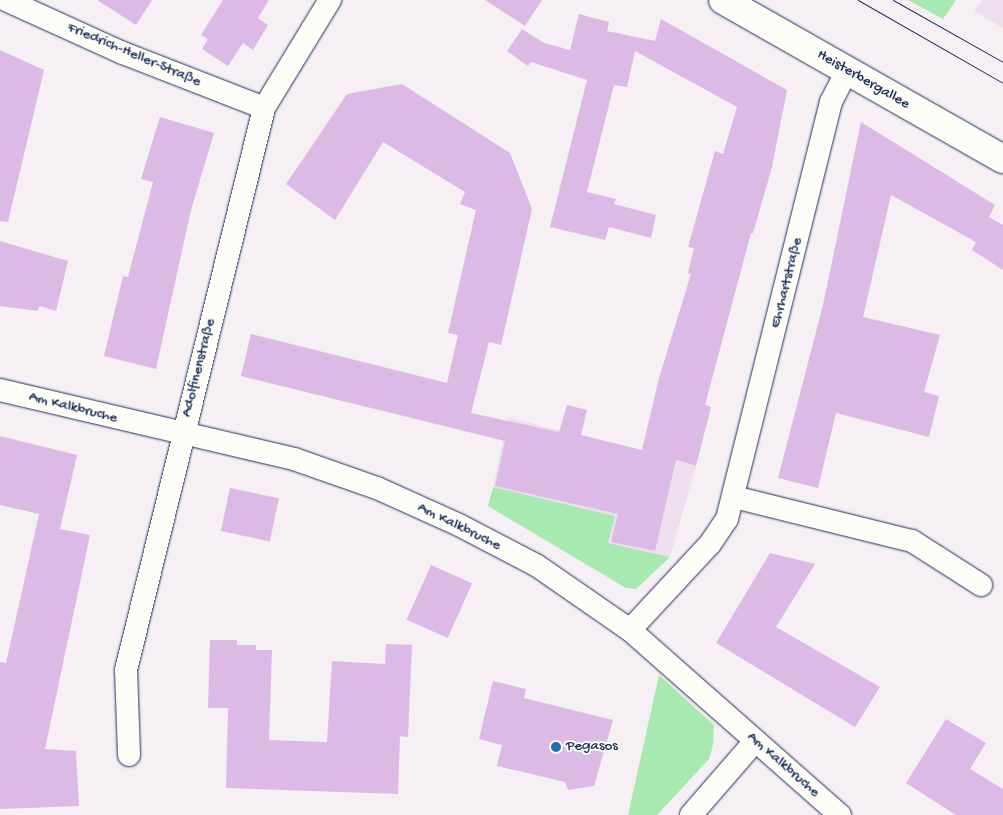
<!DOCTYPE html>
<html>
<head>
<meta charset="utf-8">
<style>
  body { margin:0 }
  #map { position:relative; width:1003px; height:815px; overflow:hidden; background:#f6eff3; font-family:"Gochi Hand",sans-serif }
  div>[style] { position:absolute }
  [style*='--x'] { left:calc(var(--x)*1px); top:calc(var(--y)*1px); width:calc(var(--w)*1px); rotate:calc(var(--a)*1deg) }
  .built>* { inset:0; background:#eedfef }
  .green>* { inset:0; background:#a8e9b1 }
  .building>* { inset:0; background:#dcbae5; transform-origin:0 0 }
  .roads { filter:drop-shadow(0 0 1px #1b2f5e) drop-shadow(0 0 1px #1b2f5e) }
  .minor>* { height:22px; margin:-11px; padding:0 11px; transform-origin:11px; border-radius:11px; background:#fdfcf7 }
  .secondary>* { height:28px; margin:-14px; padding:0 14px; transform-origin:14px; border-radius:14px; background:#fdfcf7 }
  .tram>* { height:1px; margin:-0.5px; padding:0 0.5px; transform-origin:0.5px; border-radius:0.5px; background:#1b2f5e }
  .dots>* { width:14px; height:14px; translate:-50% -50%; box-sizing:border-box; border:2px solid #fdfcf7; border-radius:50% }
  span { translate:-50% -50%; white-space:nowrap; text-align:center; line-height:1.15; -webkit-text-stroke:4px #fdfcf7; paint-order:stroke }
  .street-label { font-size:15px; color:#1b2f5e }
  .poi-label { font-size:15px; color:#1b2f5e }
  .left { translate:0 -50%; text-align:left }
</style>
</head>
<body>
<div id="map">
  <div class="built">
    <i style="clip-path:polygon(982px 0,1003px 0,1003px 28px,974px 11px)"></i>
    <i style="clip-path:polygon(508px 417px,696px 466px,670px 557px,608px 543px,615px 516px,493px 487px)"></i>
  </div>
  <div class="green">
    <i style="clip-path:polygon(908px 0,956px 0,943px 19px)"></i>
    <i style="clip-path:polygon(493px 487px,615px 516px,608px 543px,670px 557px,636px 589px,626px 588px,488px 506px)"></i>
    <i style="clip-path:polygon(659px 675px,714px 725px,713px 745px,709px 759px,657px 815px,628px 815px)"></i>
  </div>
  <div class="building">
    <i style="clip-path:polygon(97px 0,152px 0,136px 25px)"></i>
    <i style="clip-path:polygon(223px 0,269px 0,258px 18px,268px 25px,253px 50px,243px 43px,228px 66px,202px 49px,208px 39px,201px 35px)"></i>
    <i style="clip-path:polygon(485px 0,542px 0,525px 26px)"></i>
    <i style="clip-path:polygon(579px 14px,609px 22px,607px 31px,655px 41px,661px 19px,787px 90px,772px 167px,753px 233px,751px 233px,705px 405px,711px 407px,696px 466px,676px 460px,655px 551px,611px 542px,618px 514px,495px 486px,505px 441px,241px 376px,251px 334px,447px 383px,458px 335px,448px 333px,476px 210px,460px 204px,465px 192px,383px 142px,335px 220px,286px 184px,347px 94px,402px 84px,510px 153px,532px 209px,501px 345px,489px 342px,471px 413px,559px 432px,567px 405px,587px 410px,581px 435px,642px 450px,659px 378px,691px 274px,688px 273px,694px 248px,688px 247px,715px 151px,723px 154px,737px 107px,635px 51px,627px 87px,614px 85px,587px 192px,616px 199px,614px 204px,656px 215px,651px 238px,609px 227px,605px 240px,550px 227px,587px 80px,531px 62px,528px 66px,507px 51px,522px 29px,544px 43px,570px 50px)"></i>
    <i style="clip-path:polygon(0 50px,44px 70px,8px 222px,0 221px)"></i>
    <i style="clip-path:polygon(160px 117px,214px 133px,191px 210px,156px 369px,104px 356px,123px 276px,128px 277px,153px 182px,141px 179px)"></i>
    <i style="clip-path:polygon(861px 122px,995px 205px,989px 217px,1003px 225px,1003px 270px,972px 250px,976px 242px,891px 195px,863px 317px,940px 335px,924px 392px,939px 396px,929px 437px,836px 413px,818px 488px,778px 478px,823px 305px)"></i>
    <i style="clip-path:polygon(0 241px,68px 261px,56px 311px,40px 306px,37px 311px,0 306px)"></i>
    <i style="clip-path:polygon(0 436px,77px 455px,60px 529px,90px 535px,45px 749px,76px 751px,79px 806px,0 809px,0 662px,6px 663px,39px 514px,0 505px)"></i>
    <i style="left:230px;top:488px;width:50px;height:44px;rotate:12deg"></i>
    <i style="clip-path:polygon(770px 553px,815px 564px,776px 627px,880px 687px,855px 727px,716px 643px)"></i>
    <i style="left:431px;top:565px;width:45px;height:60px;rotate:24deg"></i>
    <i style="clip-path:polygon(210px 640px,237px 640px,237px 645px,256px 645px,256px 650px,272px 650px,269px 740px,327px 742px,332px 661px,385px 664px,386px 644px,412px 645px,408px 737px,400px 736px,398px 794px,226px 788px,228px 708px,208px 708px)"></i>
    <i style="clip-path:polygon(493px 681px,526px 689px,524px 698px,613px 720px,594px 786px,568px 790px,565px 782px,497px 766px,502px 745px,479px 739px)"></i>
    <i style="clip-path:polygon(946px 719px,986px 743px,970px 769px,1003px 789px,1003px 815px,956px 815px,906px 783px)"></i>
  </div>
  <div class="roads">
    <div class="minor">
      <i style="--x:6;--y:0;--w:128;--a:24.4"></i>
      <i style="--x:123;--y:53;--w:151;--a:21.3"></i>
      <i style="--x:0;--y:390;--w:302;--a:13.2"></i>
      <i style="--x:294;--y:459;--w:88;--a:19.3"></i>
      <i style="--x:377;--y:488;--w:90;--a:24.3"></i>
      <i style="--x:459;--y:525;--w:87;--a:27.5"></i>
      <i style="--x:536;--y:565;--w:114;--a:34.7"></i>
      <i style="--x:630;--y:630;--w:280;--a:41.4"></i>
      <i style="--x:734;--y:497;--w:183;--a:13.9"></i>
      <i style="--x:912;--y:541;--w:82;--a:32.5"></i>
      <i style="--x:630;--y:630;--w:117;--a:-47.1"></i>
      <i style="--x:710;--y:544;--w:30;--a:-56"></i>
      <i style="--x:727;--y:519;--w:430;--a:-76"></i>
      <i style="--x:831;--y:102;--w:35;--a:-63"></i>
      <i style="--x:129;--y:755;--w:85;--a:-92"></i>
      <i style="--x:126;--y:670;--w:579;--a:-76.2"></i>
      <i style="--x:264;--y:108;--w:127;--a:-58.6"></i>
      <i style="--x:691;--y:815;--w:98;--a:-49.1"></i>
    </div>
    <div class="secondary">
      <i style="--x:723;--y:0;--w:322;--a:29.6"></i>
    </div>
  </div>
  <div class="tram">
    <i style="--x:858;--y:0;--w:167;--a:29.8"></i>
    <i style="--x:893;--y:0;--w:126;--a:29.4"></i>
  </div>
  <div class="dots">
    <i style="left:556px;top:747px;background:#1f6fb2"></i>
  </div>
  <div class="street-label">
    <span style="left:134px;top:55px;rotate:23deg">Friedrich-Heller-Straße</span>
    <span style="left:863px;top:80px;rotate:30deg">Heisterbergallee</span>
    <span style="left:787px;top:283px;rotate:-76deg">Ehrhartstraße</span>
    <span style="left:199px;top:368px;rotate:-76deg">Adolfinenstraße</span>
    <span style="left:73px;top:408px;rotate:14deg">Am Kalkbruche</span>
    <span style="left:459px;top:527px;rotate:26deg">Am Kalkbruche</span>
    <span style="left:783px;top:765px;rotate:41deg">Am Kalkbruche</span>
  </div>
  <div class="poi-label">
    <span class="left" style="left:566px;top:747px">Pegasos</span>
  </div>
</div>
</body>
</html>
